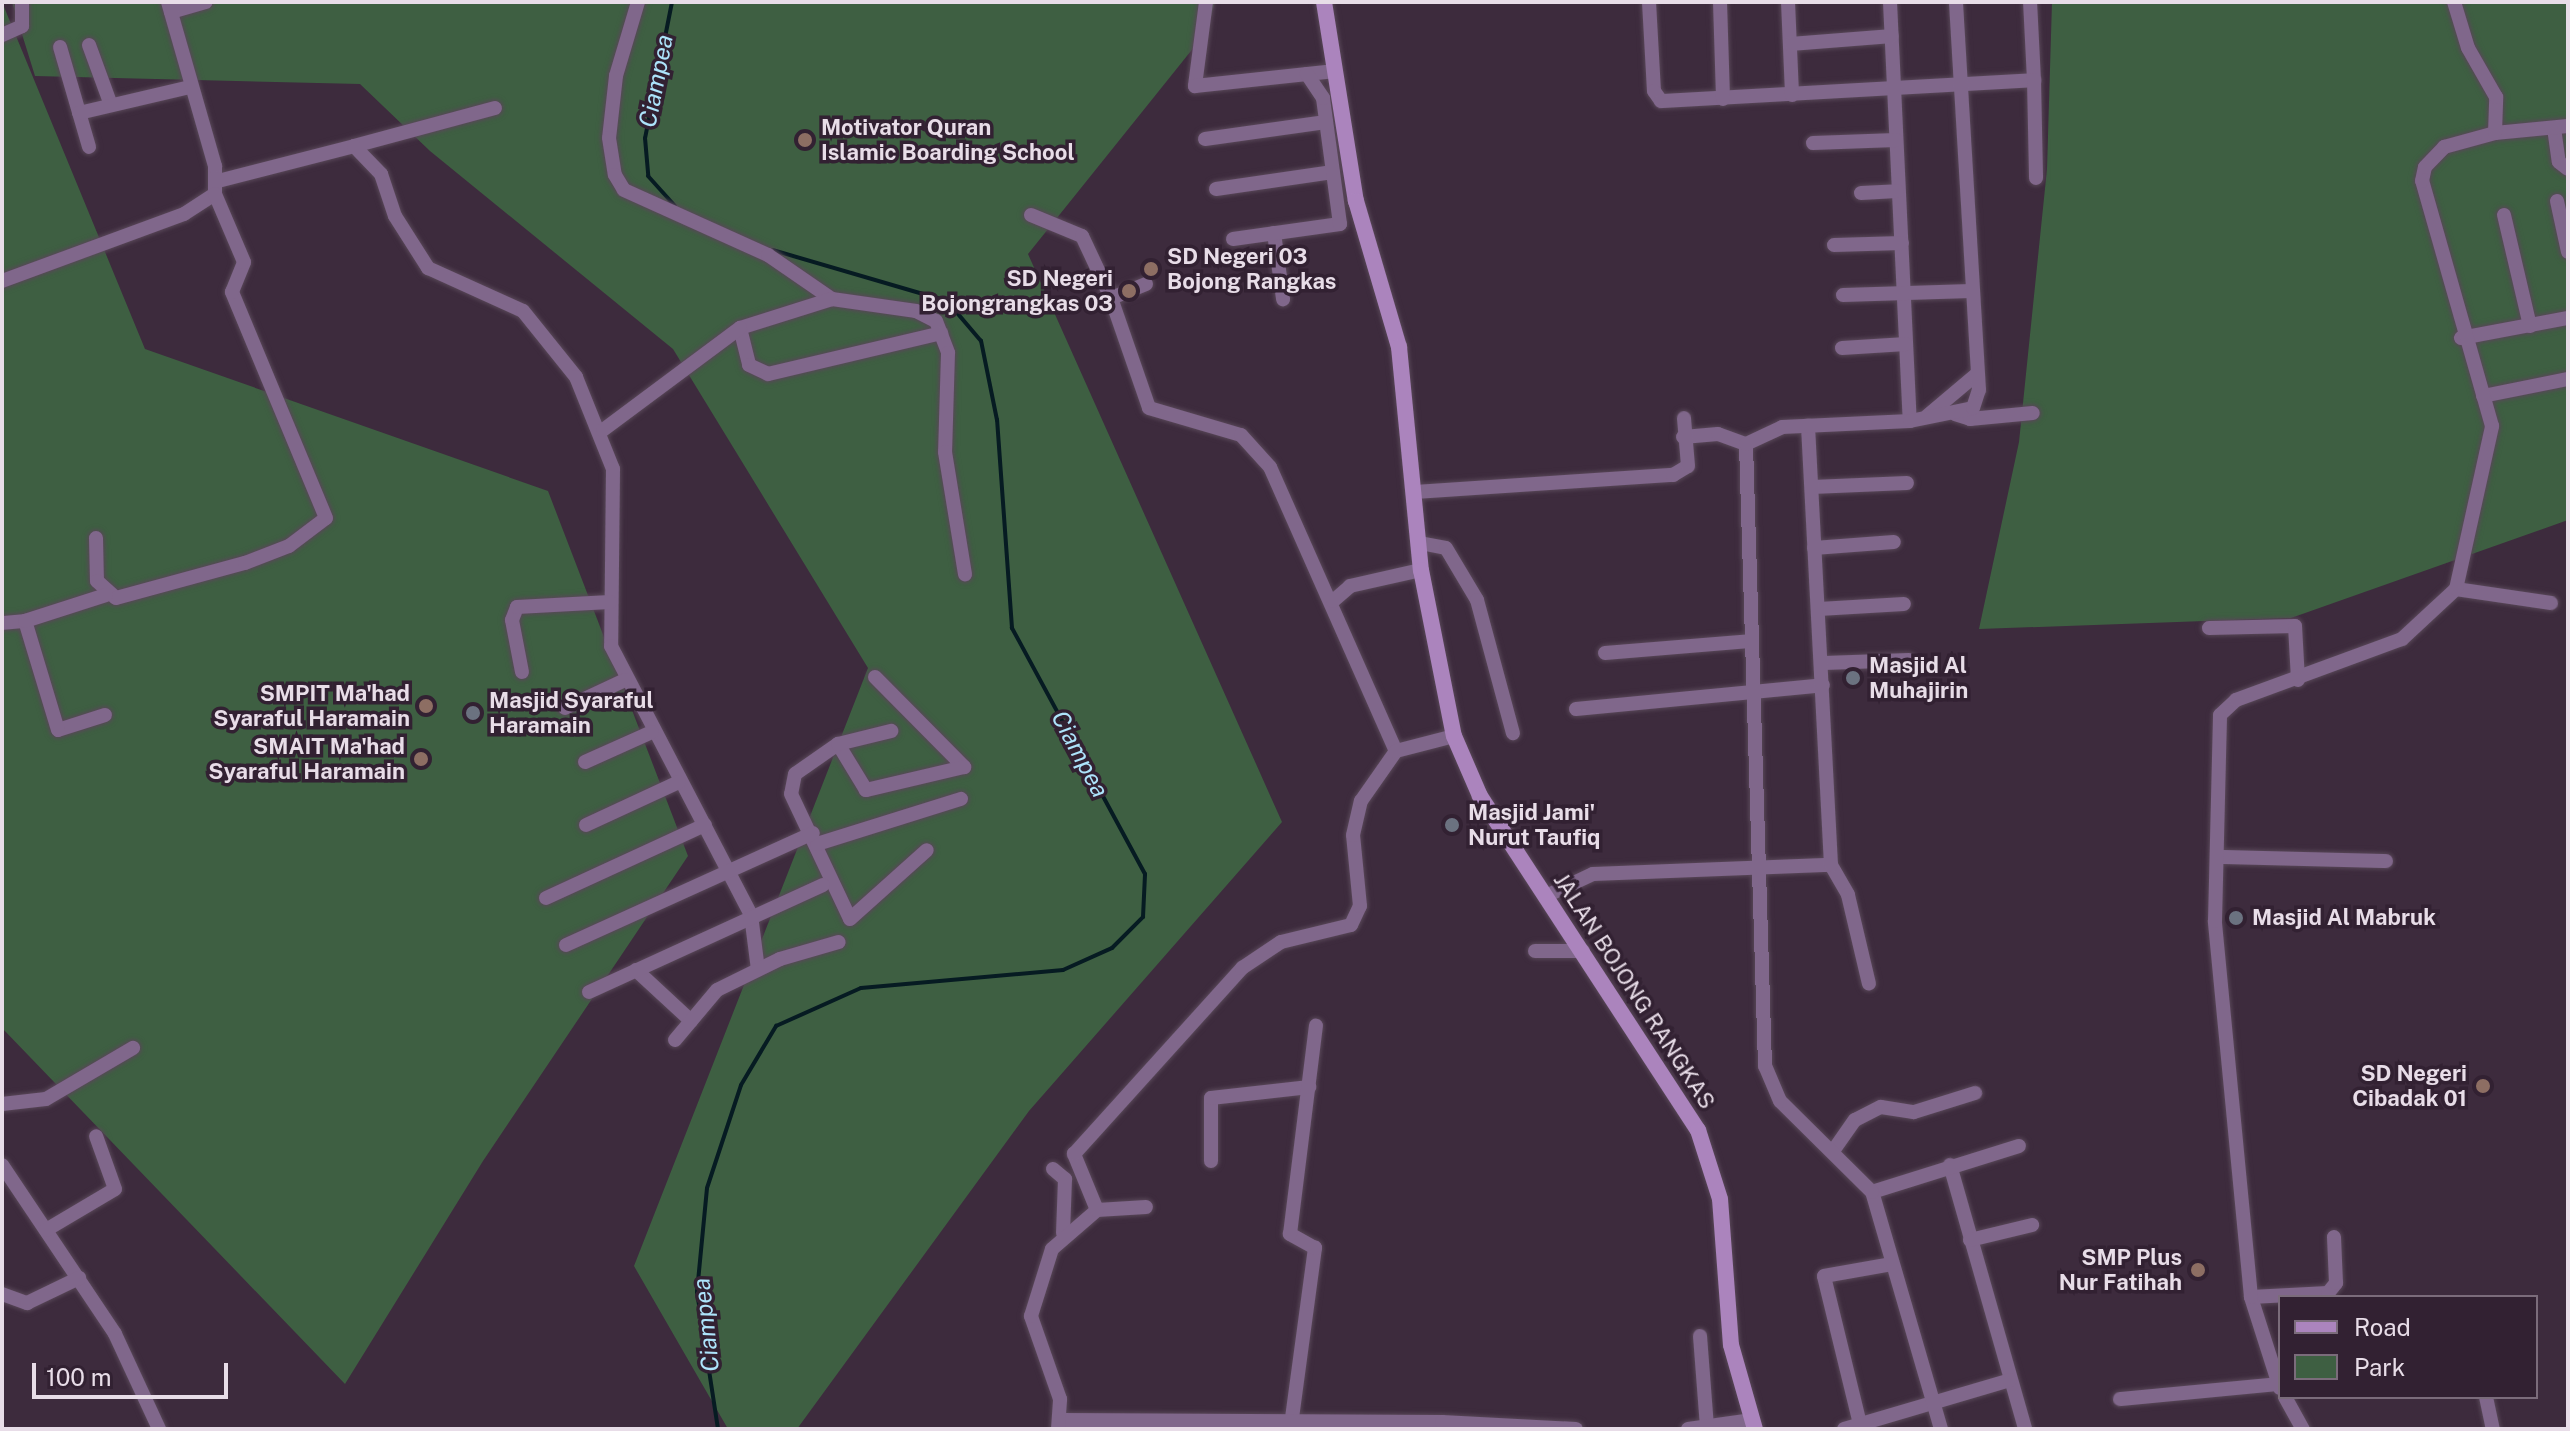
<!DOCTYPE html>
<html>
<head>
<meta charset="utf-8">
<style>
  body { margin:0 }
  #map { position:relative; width:2570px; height:1431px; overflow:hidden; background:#3d2b3d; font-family:"Public Sans",sans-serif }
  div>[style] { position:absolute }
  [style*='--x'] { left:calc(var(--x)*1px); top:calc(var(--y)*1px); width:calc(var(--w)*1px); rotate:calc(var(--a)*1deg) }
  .green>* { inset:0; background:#3e5f42 }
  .stream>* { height:4px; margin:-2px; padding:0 2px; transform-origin:2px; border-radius:2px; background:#061b22 }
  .roads { filter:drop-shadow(0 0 2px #584758) drop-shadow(0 0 2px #584758) }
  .street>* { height:14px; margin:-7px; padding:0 7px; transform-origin:7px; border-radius:7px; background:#80678b }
  .secondary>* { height:16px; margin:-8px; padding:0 8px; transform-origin:8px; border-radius:8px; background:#ab84bd }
  .dots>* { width:22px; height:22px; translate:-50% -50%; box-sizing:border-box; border:4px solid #322132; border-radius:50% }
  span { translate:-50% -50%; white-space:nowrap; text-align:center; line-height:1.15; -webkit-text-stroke:7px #322132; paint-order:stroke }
  .poi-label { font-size:22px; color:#e8dde8; font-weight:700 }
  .left { translate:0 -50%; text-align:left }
  .right { translate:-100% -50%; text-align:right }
  .street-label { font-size:22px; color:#e8dde8 }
  .water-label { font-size:24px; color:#ade4fb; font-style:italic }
  .frame { position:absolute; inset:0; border:4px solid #e8dde8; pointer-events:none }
  .legend { position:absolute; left:2278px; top:1295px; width:260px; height:104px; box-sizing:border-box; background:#322132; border:2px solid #7b6c7b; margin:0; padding:10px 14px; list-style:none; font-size:24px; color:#e8dde8 }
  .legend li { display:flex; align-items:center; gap:16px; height:40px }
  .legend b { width:40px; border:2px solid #7b6c7b }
  .scale { position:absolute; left:32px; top:1363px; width:196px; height:36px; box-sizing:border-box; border:4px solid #e8dde8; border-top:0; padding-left:10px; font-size:24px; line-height:28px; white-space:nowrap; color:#e8dde8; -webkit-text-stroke:6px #322132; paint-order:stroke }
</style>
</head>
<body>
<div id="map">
  <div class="green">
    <i style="clip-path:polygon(2px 2px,145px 349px,548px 491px,688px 856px,483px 1161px,345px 1384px,2px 1028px)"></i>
    <i style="clip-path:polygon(12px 2px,1215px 2px,1207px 31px,1028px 254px,1282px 822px,1029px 1111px,797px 1429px,728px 1429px,634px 1266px,868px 668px,673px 349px,430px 151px,360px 84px,35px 76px)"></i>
    <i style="clip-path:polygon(2052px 2px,2568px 2px,2568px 520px,2291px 618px,1979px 629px,2019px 442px,2047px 169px)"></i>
  </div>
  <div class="stream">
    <i style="--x:672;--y:2;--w:139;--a:101.2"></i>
    <i style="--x:645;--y:138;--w:38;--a:85"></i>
    <i style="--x:648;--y:176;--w:40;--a:48"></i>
    <i style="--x:718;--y:1429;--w:139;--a:-98.7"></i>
    <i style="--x:697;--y:1292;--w:104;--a:-84.5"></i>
    <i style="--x:707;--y:1188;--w:108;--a:-71.7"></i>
    <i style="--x:741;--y:1085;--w:69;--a:-59.3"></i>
    <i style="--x:776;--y:1026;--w:93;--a:-24.1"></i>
    <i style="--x:861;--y:988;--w:203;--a:-5.1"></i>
    <i style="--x:1063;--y:970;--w:54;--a:-24.2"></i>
    <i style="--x:1112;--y:948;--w:44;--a:-45"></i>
    <i style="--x:1143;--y:917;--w:43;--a:-87.3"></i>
    <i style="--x:1145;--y:874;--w:280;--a:-118.4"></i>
    <i style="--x:1012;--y:628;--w:209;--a:-94.1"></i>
    <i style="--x:997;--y:420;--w:81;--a:-101.4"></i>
    <i style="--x:981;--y:341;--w:52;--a:-130.4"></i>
    <i style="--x:947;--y:301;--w:181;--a:-163.7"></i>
  </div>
  <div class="roads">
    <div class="street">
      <i style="--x:638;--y:2;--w:77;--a:106.6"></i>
      <i style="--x:616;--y:76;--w:62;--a:96.4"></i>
      <i style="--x:609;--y:138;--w:37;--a:81"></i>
      <i style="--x:615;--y:175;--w:17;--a:59"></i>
      <i style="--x:624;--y:190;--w:158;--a:24.3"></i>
      <i style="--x:768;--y:255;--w:78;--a:34.5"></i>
      <i style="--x:832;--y:299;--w:85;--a:8.1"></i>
      <i style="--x:916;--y:311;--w:22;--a:27"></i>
      <i style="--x:936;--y:321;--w:34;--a:69"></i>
      <i style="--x:948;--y:353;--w:99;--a:91.7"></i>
      <i style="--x:945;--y:452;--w:124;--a:80.7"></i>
      <i style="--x:1206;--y:2;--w:85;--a:97.5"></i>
      <i style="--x:1195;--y:86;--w:141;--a:-6.1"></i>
      <i style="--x:1649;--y:2;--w:89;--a:86.8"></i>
      <i style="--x:1654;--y:91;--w:12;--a:55"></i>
      <i style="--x:1661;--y:101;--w:374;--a:-3.2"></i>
      <i style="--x:2034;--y:80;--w:78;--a:-92.9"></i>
      <i style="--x:1720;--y:2;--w:97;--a:88.2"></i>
      <i style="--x:1788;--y:2;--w:93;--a:87.5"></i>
      <i style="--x:1890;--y:2;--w:419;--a:87.3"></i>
      <i style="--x:171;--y:12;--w:36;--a:-16"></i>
      <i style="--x:2;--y:35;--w:22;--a:-24"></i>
      <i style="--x:22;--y:26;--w:24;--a:-90"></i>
      <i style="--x:1791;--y:44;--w:101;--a:-4.5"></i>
      <i style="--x:89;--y:45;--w:64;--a:69.9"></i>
      <i style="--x:60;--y:47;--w:104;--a:73.8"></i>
      <i style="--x:2034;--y:80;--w:98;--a:88.8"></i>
      <i style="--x:79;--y:113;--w:114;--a:-13.2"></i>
      <i style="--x:2554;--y:128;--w:34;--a:82"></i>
      <i style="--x:2559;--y:162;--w:11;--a:38"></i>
      <i style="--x:2495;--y:133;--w:73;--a:-5.5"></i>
      <i style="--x:1205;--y:139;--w:122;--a:-8"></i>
      <i style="--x:1813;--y:143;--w:83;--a:-2.1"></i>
      <i style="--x:354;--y:146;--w:146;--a:-15.1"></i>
      <i style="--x:218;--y:181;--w:140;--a:-14.4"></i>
      <i style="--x:354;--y:146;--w:39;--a:46"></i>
      <i style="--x:381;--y:174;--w:44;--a:71.6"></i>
      <i style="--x:395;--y:216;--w:62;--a:57.6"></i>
      <i style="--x:428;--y:268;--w:104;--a:24.4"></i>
      <i style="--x:523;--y:311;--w:85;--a:51.2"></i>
      <i style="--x:576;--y:377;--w:99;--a:68.1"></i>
      <i style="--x:613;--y:469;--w:177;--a:90.6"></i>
      <i style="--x:611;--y:646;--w:303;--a:62.5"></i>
      <i style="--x:751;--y:915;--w:55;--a:82.7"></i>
      <i style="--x:1216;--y:189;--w:118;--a:-8.3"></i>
      <i style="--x:1861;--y:193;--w:36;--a:-3"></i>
      <i style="--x:2557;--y:201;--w:52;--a:77.8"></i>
      <i style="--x:1031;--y:215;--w:55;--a:22.4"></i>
      <i style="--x:1082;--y:236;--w:68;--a:64.9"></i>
      <i style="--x:2504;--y:215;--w:114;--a:76.8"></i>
      <i style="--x:1274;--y:233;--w:67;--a:82.2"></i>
      <i style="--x:1233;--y:239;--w:108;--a:-8"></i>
      <i style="--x:1340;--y:224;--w:127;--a:-97.7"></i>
      <i style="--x:1323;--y:98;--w:29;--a:-124"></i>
      <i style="--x:1834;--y:245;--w:68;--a:-1.7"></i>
      <i style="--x:2;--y:281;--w:194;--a:-20.2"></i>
      <i style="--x:184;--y:214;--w:37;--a:-33"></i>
      <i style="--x:215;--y:194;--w:28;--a:-90"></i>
      <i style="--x:215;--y:166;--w:171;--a:-106"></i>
      <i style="--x:1146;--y:284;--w:38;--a:158"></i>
      <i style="--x:1111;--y:298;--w:116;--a:70.9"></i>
      <i style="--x:1149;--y:408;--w:96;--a:16.4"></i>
      <i style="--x:1241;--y:435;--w:43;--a:47.8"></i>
      <i style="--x:1270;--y:467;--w:311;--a:66.1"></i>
      <i style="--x:1843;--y:295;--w:128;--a:-1.8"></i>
      <i style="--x:832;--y:299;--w:96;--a:162.5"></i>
      <i style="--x:740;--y:328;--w:38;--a:76"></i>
      <i style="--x:749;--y:365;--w:21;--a:25"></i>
      <i style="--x:768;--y:374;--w:178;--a:-13.3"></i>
      <i style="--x:2461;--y:338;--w:109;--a:-10.6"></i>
      <i style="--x:1842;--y:348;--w:64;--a:-3.6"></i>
      <i style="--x:2483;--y:396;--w:87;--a:-11.3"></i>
      <i style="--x:1955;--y:414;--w:16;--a:18"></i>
      <i style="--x:1970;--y:419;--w:63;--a:-5.4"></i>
      <i style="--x:1927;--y:416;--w:65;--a:-40"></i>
      <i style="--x:603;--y:430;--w:171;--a:-36.7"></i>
      <i style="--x:1683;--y:437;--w:35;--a:-5"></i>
      <i style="--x:1718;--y:434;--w:30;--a:20"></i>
      <i style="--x:1812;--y:487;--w:95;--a:-2.4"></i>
      <i style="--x:1415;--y:492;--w:259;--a:-3.8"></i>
      <i style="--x:1673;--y:475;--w:17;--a:-31"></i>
      <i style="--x:1688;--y:466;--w:48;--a:-94.8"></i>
      <i style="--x:96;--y:538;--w:43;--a:88.7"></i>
      <i style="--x:97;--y:581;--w:25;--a:42"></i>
      <i style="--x:116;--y:598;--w:134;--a:-15.2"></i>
      <i style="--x:245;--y:563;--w:47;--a:-21.1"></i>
      <i style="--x:289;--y:546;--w:46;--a:-37.1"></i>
      <i style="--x:326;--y:518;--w:245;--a:-112.6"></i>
      <i style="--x:232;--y:292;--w:32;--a:-68"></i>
      <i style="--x:244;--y:262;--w:74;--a:-113.1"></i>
      <i style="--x:1420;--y:543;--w:26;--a:11"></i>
      <i style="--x:1446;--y:548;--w:61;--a:59.2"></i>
      <i style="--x:1477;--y:600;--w:138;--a:74.9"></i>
      <i style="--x:1814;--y:548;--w:80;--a:-4.3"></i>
      <i style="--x:2456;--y:589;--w:96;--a:8.4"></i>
      <i style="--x:1333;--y:601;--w:23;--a:-41"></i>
      <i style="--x:1350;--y:586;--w:73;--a:-12.7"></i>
      <i style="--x:1819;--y:609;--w:85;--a:-3.4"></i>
      <i style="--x:2;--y:623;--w:23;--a:-5"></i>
      <i style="--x:2209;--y:628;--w:86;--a:-1.3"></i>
      <i style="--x:2295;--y:626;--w:54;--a:86.8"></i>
      <i style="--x:1605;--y:653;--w:145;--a:-4.7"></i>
      <i style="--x:1824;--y:663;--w:85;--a:-2"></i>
      <i style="--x:522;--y:672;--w:53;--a:-100.9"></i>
      <i style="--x:512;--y:620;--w:14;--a:-69"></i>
      <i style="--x:517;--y:607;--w:93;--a:-3.1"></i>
      <i style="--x:875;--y:677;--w:127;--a:45.3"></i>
      <i style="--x:964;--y:767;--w:101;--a:166.8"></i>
      <i style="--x:866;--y:790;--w:54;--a:-121.3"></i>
      <i style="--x:838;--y:744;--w:52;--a:145.1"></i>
      <i style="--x:795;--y:774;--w:20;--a:101"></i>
      <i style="--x:791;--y:794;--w:138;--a:64.7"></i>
      <i style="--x:850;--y:919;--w:103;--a:-41.9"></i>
      <i style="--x:565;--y:708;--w:66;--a:-25"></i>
      <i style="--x:1576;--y:709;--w:248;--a:-5.5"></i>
      <i style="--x:105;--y:715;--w:49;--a:162.3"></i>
      <i style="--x:58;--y:730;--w:114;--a:-106.8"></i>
      <i style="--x:25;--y:621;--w:85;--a:-17.8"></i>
      <i style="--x:838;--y:744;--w:55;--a:-13.8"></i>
      <i style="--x:585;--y:762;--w:73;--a:-24.1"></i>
      <i style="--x:586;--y:825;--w:102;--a:-24.8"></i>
      <i style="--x:817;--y:844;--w:151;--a:-17.4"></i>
      <i style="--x:2221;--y:857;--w:165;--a:1.4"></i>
      <i style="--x:1831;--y:865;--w:34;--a:60"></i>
      <i style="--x:1848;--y:895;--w:91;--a:76.7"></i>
      <i style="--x:1546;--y:896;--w:52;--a:-25.1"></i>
      <i style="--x:1593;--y:874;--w:238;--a:-2.2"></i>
      <i style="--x:1831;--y:865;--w:440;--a:-93"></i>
      <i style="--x:546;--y:898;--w:175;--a:-24.7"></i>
      <i style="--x:566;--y:945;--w:271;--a:-24.4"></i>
      <i style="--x:1535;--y:951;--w:48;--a:0"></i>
      <i style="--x:636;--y:970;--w:75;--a:42.8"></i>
      <i style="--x:589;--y:992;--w:257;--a:-24.6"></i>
      <i style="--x:675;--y:1040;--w:65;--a:-50"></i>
      <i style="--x:717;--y:990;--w:70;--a:-26.2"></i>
      <i style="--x:780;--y:959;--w:61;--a:-16.1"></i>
      <i style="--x:2;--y:1104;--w:44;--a:-6.5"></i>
      <i style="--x:46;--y:1099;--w:101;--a:-30.4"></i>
      <i style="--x:1833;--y:1151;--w:38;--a:-55"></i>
      <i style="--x:1855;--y:1120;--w:29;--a:-27"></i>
      <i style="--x:1881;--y:1107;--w:33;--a:9"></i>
      <i style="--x:1914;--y:1112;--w:64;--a:-17.3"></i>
      <i style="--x:1211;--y:1161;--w:63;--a:-90"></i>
      <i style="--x:1211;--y:1098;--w:99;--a:-6.4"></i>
      <i style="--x:2;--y:1165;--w:203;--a:56.2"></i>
      <i style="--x:115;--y:1334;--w:105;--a:65.1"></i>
      <i style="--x:1950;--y:1165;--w:274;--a:74.1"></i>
      <i style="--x:1053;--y:1169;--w:16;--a:40"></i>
      <i style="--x:1065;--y:1179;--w:54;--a:92.1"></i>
      <i style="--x:1872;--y:1192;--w:154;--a:-17.4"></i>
      <i style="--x:1097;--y:1210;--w:49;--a:-3.5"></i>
      <i style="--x:46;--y:1230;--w:80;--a:-30.7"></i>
      <i style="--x:115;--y:1189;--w:56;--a:-109.7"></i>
      <i style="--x:1970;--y:1240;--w:64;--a:-13.6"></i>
      <i style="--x:2;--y:1294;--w:27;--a:20"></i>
      <i style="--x:27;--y:1303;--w:58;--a:-25.7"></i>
      <i style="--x:2251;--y:1297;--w:77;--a:-3"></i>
      <i style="--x:2328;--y:1293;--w:13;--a:-51"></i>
      <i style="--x:2336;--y:1283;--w:46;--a:-92.5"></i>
      <i style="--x:1700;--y:1336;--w:91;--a:85.6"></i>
      <i style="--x:2280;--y:1388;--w:96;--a:-107.7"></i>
      <i style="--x:2251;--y:1297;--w:378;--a:-95.5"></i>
      <i style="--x:2215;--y:921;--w:206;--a:-88.6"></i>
      <i style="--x:2220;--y:715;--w:22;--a:-43"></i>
      <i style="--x:2236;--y:700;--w:177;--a:-20.2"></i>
      <i style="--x:2402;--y:639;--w:74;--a:-42.8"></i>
      <i style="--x:2456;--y:589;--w:167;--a:-77.5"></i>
      <i style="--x:2492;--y:426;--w:255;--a:-105.9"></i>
      <i style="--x:2422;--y:181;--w:14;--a:-78"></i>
      <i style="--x:2425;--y:167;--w:28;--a:-46"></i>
      <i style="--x:2444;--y:147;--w:53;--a:-15.4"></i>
      <i style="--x:2495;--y:133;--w:36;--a:-88"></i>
      <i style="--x:2496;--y:97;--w:56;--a:-119.7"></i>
      <i style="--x:2468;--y:48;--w:48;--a:-106.9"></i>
      <i style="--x:2285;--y:1397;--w:37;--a:61"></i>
      <i style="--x:2486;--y:1397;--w:33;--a:78"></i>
      <i style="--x:2120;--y:1399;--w:159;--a:-5.4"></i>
      <i style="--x:1292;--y:1418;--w:172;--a:-82.3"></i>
      <i style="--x:1315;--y:1248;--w:29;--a:-151"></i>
      <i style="--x:1290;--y:1234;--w:210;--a:-82.9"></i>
      <i style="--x:1061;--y:1420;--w:381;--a:0.3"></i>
      <i style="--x:1860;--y:1424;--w:152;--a:-103.7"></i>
      <i style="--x:1824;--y:1276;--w:69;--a:-10"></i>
      <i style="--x:1058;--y:1429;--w:30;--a:-86"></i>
      <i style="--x:1060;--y:1399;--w:88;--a:-109.3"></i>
      <i style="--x:1031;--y:1316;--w:70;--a:-72.6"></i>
      <i style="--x:1052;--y:1249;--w:60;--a:-40.9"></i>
      <i style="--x:1097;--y:1210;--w:61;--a:-112.3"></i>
      <i style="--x:1074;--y:1154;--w:251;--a:-47.9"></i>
      <i style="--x:1242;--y:968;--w:47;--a:-33.7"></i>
      <i style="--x:1281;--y:942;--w:72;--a:-13.7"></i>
      <i style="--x:1351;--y:925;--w:21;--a:-65"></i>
      <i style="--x:1360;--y:906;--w:71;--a:-95.6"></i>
      <i style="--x:1353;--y:835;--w:35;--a:-77"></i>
      <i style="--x:1361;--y:801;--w:61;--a:-55"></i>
      <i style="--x:1396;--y:751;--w:60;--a:-14.5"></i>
      <i style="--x:1442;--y:1429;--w:7;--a:-90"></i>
      <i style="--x:1442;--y:1422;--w:134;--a:3"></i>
      <i style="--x:1688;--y:1429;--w:65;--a:-8"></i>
      <i style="--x:1844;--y:1429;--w:173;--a:-16.4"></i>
      <i style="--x:1941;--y:1429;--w:247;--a:-106.2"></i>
      <i style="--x:1872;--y:1192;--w:129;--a:-135.3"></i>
      <i style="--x:1780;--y:1101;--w:38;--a:-113"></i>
      <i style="--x:1765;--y:1066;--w:622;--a:-91.75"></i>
      <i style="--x:1746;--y:444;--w:40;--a:-25"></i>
      <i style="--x:1782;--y:427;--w:128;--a:-2.7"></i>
      <i style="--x:1910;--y:421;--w:64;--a:-11.7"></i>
      <i style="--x:1973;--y:408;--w:19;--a:-72"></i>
      <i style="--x:1979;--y:390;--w:389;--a:-93.4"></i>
    </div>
    <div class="secondary">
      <i style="--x:1324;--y:2;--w:202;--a:80.9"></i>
      <i style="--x:1356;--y:201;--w:152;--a:73.6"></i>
      <i style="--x:1399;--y:347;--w:224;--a:84.4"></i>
      <i style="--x:1421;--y:570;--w:169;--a:78.8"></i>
      <i style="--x:1454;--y:736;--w:65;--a:66.6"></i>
      <i style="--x:1480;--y:796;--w:399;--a:56.9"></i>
      <i style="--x:1698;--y:1130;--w:72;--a:72.3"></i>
      <i style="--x:1720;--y:1199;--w:146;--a:85.7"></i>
      <i style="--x:1731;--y:1345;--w:87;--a:74.1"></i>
    </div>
  </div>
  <div class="dots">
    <i style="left:805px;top:140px;background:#8d6e63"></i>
    <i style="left:1151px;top:269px;background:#8d6e63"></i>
    <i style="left:1129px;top:291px;background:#8d6e63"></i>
    <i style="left:1853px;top:678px;background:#6b7280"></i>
    <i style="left:426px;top:706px;background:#8d6e63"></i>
    <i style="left:473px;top:713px;background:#6b7280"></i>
    <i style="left:421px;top:759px;background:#8d6e63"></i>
    <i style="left:1452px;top:825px;background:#6b7280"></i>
    <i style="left:2236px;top:918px;background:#6b7280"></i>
    <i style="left:2483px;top:1086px;background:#8d6e63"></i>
    <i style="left:2198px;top:1270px;background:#8d6e63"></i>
  </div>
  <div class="poi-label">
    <span class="left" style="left:821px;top:140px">Motivator Quran<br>Islamic Boarding School</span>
    <span class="left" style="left:1167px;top:269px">SD Negeri 03<br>Bojong Rangkas</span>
    <span class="right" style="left:1113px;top:291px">SD Negeri<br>Bojongrangkas 03</span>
    <span class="left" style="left:1869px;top:678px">Masjid Al<br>Muhajirin</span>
    <span class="right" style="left:410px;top:706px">SMPIT Ma'had<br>Syaraful Haramain</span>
    <span class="left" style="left:489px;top:713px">Masjid Syaraful<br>Haramain</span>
    <span class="right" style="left:405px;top:759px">SMAIT Ma'had<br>Syaraful Haramain</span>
    <span class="left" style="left:1468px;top:825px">Masjid Jami'<br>Nurut Taufiq</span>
    <span class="left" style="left:2252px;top:918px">Masjid Al Mabruk</span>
    <span class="right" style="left:2467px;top:1086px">SD Negeri<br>Cibadak 01</span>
    <span class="right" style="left:2182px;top:1270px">SMP Plus<br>Nur Fatihah</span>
  </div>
  <div class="street-label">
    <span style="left:1634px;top:991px;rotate:57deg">JALAN BOJONG RANGKAS</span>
  </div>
  <div class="water-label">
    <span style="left:656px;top:81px;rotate:-79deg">Ciampea</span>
    <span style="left:1080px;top:754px;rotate:62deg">Ciampea</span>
    <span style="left:706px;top:1325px;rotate:-96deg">Ciampea</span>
  </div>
  <div class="frame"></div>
  <ul class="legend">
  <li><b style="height:10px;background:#ab84bd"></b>Road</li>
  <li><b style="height:22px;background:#3e5f42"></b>Park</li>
  </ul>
  <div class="scale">100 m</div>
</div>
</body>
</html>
